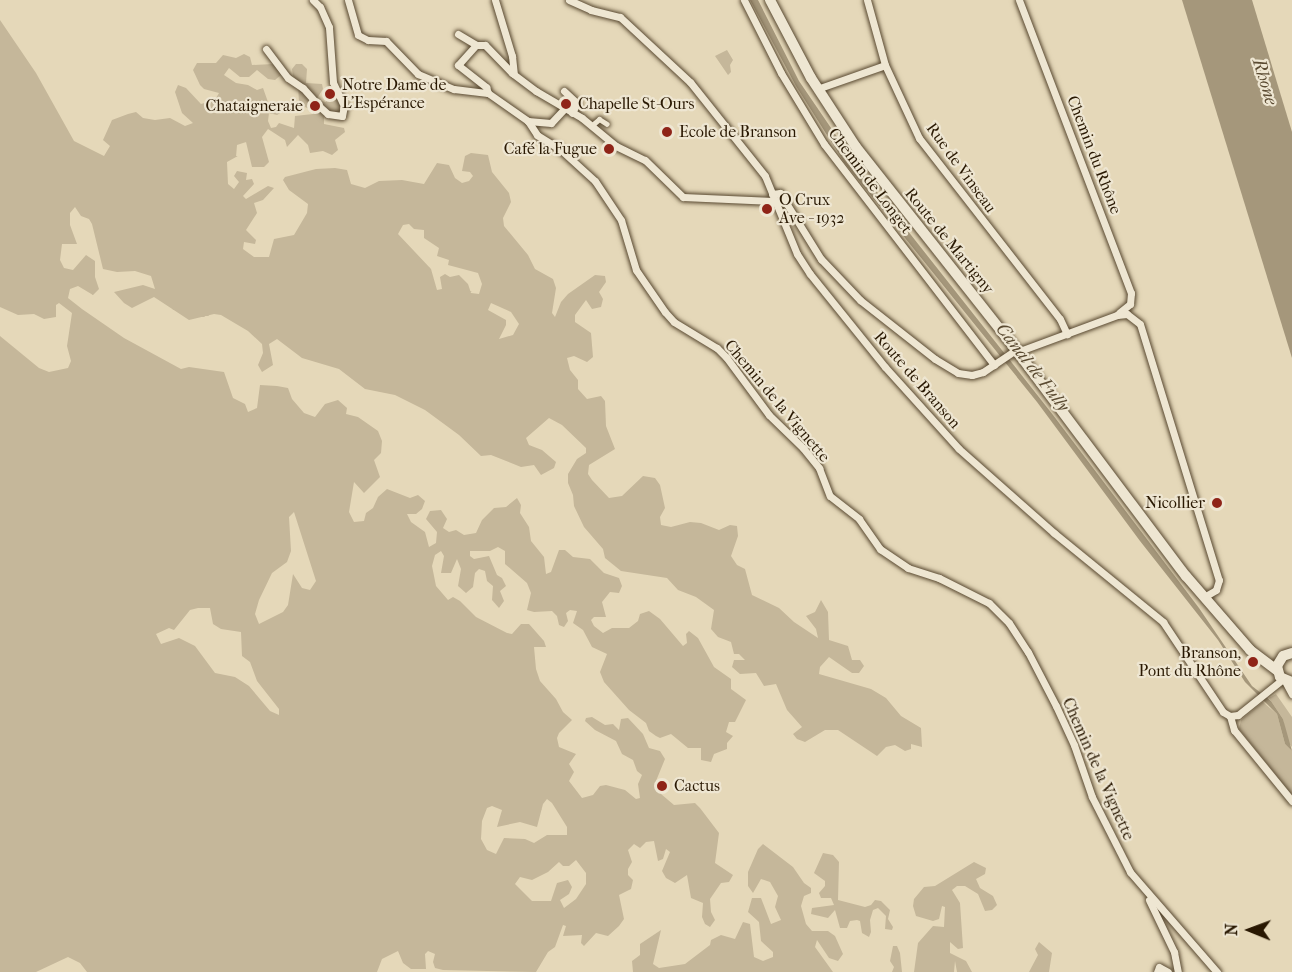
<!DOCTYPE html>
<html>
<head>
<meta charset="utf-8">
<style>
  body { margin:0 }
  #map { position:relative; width:1292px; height:972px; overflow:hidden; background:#e5d8b9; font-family:"IM FELL French Canon",serif }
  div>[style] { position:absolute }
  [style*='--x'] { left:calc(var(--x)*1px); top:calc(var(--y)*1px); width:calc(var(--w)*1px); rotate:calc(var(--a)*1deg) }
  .green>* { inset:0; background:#c5b79a }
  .water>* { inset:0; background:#a5977b }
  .roads { filter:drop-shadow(0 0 2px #584830) drop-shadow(0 0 2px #584830) }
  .pedestrian>* { height:5px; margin:-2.5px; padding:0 2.5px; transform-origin:2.5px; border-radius:2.5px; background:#eee6d2 }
  .minor>* { height:7px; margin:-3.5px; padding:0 3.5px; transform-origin:3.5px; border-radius:3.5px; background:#eee6d2 }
  .secondary>* { height:10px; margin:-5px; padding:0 5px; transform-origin:5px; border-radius:5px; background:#eee6d2 }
  .dots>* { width:16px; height:16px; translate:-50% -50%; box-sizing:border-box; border:3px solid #eee6d2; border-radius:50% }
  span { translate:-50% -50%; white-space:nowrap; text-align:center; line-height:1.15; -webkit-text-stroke:4.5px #eee6d2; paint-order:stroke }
  .poi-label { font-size:16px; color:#291802 }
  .left { translate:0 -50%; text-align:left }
  .right { translate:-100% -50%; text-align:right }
  .street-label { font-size:16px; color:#291802 }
  .water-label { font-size:18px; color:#5b4b32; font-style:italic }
  .north { position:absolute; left:1220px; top:900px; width:60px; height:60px; -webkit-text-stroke:4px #eee6d2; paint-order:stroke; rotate:271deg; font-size:16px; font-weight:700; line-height:24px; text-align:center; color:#291802 }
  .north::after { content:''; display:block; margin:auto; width:21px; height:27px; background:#291802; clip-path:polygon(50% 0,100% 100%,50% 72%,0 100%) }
</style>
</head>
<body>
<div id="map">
  <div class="green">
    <i style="clip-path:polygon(evenodd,0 20px,36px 73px,74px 141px,104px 156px,110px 146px,103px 140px,112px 120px,128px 114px,136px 112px,143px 118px,155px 120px,170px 118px,185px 126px,193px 123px,182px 113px,175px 92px,178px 85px,186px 88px,201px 104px,215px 100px,219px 93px,204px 89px,200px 85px,193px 70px,197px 63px,216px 63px,223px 55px,236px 58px,244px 54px,250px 57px,252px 65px,273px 64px,279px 69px,281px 75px,275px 80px,268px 79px,257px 70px,249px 77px,240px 77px,229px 68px,224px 75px,236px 83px,248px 85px,257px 90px,263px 88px,268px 102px,281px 106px,284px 111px,277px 115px,269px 113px,268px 121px,271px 128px,276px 127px,279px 123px,294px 128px,295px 116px,313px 114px,313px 111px,299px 104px,298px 81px,293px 76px,292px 69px,296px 64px,302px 64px,307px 69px,306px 83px,322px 84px,323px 89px,316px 100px,326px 102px,327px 90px,333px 88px,342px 108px,339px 115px,324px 116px,324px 124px,344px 128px,345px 132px,335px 140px,338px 150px,332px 155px,323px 151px,310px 153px,308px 145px,298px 135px,287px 147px,285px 140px,268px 129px,262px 137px,269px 162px,264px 167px,252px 167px,246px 142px,237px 145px,236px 157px,227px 162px,228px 184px,234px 189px,239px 182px,234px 176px,237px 171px,247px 173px,246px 180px,252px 179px,254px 184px,243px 196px,246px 199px,268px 186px,274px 188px,263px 200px,254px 203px,257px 213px,246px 230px,256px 240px,255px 244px,244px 242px,243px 249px,254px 257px,269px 257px,274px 239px,294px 235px,307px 213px,308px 204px,289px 190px,283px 180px,285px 177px,316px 169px,335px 168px,347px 170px,351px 184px,365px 188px,379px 181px,402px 180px,424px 184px,437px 163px,449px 165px,455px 178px,462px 183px,469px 181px,473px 176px,470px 172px,462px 171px,465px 156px,471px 153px,488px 155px,492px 172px,509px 193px,511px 202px,503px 218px,504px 226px,528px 255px,535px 269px,553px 279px,556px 288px,552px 313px,555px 317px,561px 302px,568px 294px,595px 275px,605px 276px,606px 282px,599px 292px,603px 299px,601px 307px,592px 309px,586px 300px,575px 315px,575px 322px,591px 333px,593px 357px,587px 362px,574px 356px,567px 358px,570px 370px,578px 380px,578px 389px,587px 399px,601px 396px,605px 401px,606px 426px,615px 449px,589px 465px,588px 474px,592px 480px,609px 498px,622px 496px,643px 476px,655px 478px,660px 485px,665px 508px,660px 517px,661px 525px,671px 527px,690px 522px,701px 523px,719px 530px,730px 525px,737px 526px,738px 536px,731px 556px,737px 565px,745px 569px,752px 595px,779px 608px,794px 622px,818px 638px,816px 629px,806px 616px,815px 612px,821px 600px,828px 612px,829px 640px,848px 646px,852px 660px,860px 660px,864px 666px,859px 673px,852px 673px,829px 657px,820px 667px,819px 674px,871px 689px,886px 698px,901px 716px,921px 728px,922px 747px,911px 744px,911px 749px,905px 751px,895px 745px,886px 747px,877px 756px,838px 730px,825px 730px,805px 742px,797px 739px,793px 734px,802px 727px,787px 710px,776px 684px,764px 686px,756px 673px,740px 674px,732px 667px,734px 660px,745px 660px,739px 654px,734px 654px,731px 642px,718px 637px,711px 629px,714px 610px,696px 597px,678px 590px,667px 578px,621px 571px,605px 558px,603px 549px,584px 527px,574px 506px,573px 495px,568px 483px,568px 474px,577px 459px,586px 453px,586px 448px,562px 425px,549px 418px,526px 438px,529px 445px,542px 450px,556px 462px,554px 468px,541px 475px,534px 465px,521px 467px,491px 455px,481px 456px,459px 435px,425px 410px,395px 395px,365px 389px,339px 369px,302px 358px,277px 339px,269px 344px,273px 365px,262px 372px,258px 365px,263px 353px,262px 344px,248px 331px,221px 315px,214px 314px,189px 320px,154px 297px,132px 308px,124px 303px,114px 292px,143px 285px,155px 289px,151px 276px,135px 271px,117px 272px,103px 269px,92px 224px,89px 219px,81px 216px,75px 207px,70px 213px,70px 225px,77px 244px,62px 244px,60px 260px,64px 268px,73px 270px,86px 255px,95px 261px,95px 277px,99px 289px,93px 295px,78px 286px,70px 289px,68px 298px,82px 309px,124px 338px,181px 369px,189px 367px,224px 372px,233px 398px,245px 404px,248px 412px,257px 408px,260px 385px,277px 386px,288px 388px,292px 399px,304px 413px,315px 417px,325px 404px,338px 400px,347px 408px,346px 414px,358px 417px,378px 431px,382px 441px,381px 453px,374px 460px,380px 477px,364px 493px,354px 482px,349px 512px,354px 522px,364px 521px,366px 513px,373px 508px,378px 497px,387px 489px,410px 498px,418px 495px,425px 501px,422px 509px,416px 514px,407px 514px,411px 522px,425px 532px,429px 547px,436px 543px,437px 532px,426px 519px,430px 511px,441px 510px,447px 519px,443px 528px,449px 532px,456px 530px,464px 535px,476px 533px,482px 520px,494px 508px,506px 507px,517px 498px,521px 505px,520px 513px,529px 527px,531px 541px,544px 557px,546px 574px,551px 572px,559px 550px,565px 550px,573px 557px,590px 559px,604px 573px,619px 578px,622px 586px,619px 593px,610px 592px,602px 602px,606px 617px,594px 617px,591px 620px,594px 626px,603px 633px,612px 628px,629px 628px,638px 621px,640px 614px,649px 611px,660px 619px,683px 646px,687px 643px,686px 634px,689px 631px,698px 638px,714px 667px,731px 679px,731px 689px,746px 700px,735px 722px,729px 722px,726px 732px,733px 736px,727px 743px,727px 749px,714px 754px,711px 762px,701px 760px,701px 748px,688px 748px,671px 734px,660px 738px,656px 736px,649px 731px,646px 723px,629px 710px,604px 682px,600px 672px,607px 654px,592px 647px,583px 630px,573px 623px,577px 611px,570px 610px,566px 613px,568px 621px,564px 627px,559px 625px,557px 616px,552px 611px,534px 612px,527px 610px,531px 593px,527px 583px,505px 564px,505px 551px,498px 547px,490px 551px,470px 551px,470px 556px,474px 559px,489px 556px,497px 575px,502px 578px,506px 586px,500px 591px,504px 601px,499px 608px,492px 600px,493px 586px,487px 581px,485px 571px,479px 569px,475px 573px,473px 587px,466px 593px,458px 586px,461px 569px,457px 559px,451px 573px,441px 573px,444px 556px,441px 551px,435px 555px,432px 566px,436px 586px,448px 600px,453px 597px,460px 601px,476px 617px,507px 633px,512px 634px,521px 624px,529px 624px,544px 641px,546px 647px,534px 647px,536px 669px,540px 681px,556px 699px,563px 712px,572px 720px,559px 733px,557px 738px,559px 747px,576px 754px,569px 764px,574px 772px,569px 781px,582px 798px,593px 795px,600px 786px,606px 785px,625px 790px,636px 799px,640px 798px,638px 784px,642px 775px,637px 771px,633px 760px,622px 754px,616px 741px,595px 730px,585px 721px,586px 718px,592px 717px,605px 725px,613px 724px,619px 730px,621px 719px,628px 718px,643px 734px,649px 748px,660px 751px,665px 759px,656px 781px,661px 794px,674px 805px,695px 803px,700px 808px,719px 833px,715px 863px,733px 875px,729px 882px,721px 883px,710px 899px,711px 912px,715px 920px,710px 927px,705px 924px,702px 917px,703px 903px,691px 898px,687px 875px,675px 883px,666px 878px,662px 871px,670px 852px,666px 849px,663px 859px,658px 861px,654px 841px,646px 842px,640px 848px,634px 844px,628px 850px,632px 862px,628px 869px,628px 875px,633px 880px,631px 889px,619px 895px,624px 919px,619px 926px,608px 936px,596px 933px,584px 946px,581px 943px,582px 935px,563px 936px,566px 926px,563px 925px,555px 947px,548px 952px,536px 972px,443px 970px,435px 968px,433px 962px,435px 954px,428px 951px,425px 954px,426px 969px,411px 969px,403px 963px,398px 951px,382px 959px,377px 972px,87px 972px,80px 963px,68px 957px,36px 972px,0 972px,0 336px,39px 368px,49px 372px,68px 368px,71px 361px,67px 346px,72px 313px,59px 303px,56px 305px,56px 317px,44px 319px,34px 314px,18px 315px,0 307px,0 20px,409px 224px,414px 229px,424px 230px,424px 238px,439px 248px,437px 256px,449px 260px,448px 265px,478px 273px,482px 284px,479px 294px,471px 293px,468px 284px,459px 275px,450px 277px,445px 274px,440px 277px,442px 289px,437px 290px,431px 269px,398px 234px,403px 225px,409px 224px,0 20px,491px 303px,511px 312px,519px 324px,513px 335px,499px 339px,506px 325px,506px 320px,488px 310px,491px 303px,0 20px,294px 512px,316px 581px,310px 590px,302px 588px,293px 574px,288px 605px,283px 612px,259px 624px,255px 614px,259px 600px,272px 573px,287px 562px,291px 551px,289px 517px,294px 512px,0 20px,198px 608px,210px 608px,213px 624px,221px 629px,241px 632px,242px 656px,250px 662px,257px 681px,279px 709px,279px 715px,270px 711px,249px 686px,235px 677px,215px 673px,195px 646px,179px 638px,161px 644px,156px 634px,169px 628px,174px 630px,190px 610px,198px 608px,0 20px,547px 799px,552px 803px,567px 827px,567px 835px,547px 835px,534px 843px,525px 839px,504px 838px,496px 854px,487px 850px,481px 839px,482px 821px,487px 808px,492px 806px,502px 810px,497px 827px,520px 822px,537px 827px,543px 804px,547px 799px,0 20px,576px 860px,586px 873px,586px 884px,576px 899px,564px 908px,560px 900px,569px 894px,572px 887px,568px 880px,557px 883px,551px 901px,532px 901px,515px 884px,520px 877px,532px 880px,548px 872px,559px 862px,563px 866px,569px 866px,576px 860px)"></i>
    <i style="clip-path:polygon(727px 50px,733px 60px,730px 65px,731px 72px,728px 75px,715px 56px)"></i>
    <i style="clip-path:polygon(1276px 694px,1292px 717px,1292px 747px,1287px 741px,1283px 719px,1269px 698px)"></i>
    <i style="clip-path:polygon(1263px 702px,1277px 714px,1285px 744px,1292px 751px,1292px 795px,1239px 729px,1241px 720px)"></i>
    <i style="clip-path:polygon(763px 844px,793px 867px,804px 883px,811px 888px,811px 893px,804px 896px,801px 906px,806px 924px,812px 931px,828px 931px,835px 936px,843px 954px,838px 961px,829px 958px,817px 940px,815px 947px,833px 972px,633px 972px,632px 961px,640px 955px,640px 944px,661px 930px,653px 964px,659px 968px,685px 964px,710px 945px,711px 940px,721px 935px,735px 939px,743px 922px,750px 924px,754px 957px,763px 961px,773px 957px,773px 952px,761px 941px,759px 922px,748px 912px,752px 898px,761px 898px,771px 924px,781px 920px,775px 907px,778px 896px,770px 882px,761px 879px,753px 893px,748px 886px,748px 872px,758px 849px)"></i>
    <i style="clip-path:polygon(823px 853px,833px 855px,839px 862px,838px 900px,865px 907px,871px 905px,875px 900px,881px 901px,890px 910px,888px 919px,893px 927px,892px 930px,885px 929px,886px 916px,878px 908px,873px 910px,870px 920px,871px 932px,869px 937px,862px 933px,860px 921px,857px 920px,850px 921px,847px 928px,840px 928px,835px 910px,828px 918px,811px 914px,812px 908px,834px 905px,831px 898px,821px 898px,819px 893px,825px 886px,825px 881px,814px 873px)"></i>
    <i style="clip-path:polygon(974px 862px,986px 868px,985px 874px,976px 879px,980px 888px,993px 896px,997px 905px,992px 910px,985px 911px,978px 894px,965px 886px,957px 886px,952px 890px,960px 903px,963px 948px,958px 949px,950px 942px,950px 953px,966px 961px,972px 972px,957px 972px,955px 961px,954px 972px,914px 972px,918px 943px,933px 926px,944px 927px,945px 907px,942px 906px,939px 919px,933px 921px,916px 916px,913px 906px,914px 899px,924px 887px,935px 886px)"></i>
    <i style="clip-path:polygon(1039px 942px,1052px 953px,1049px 972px,1029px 972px,1038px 955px,1035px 949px)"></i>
    <i style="clip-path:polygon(893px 946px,897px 946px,900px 953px,902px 972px,892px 972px,894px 967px,890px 961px)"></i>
  </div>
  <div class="water">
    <i style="clip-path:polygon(750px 0,758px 0,799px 81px,859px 169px,1053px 415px,1199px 608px,1252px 686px,1271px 701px,1283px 719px,1292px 751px,1285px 744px,1277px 714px,1245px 682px,1218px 640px,1140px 541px,1037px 402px,844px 162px,796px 86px)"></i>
    <i style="clip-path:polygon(1182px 0,1252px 0,1292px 132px,1292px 358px)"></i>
  </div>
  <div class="roads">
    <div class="pedestrian">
      <i style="--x:591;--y:126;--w:11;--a:-41"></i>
      <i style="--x:599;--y:119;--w:9;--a:32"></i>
    </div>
    <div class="minor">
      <i style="--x:348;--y:0;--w:36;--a:74"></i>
      <i style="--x:358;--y:35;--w:11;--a:27"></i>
      <i style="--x:368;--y:40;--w:18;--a:3"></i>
      <i style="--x:386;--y:41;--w:46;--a:45.9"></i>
      <i style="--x:418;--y:74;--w:39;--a:23"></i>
      <i style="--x:454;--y:89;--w:34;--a:7"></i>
      <i style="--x:488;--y:93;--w:49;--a:35"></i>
      <i style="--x:528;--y:121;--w:23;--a:5"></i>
      <i style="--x:551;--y:123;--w:19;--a:-47"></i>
      <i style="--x:495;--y:0;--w:59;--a:73.1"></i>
      <i style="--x:512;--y:56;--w:18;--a:84"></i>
      <i style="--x:569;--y:0;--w:24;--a:24"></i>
      <i style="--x:591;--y:10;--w:30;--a:14"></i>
      <i style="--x:620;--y:17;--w:96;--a:42.9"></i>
      <i style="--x:690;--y:82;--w:120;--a:51.4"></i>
      <i style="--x:765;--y:176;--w:84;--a:67.7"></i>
      <i style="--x:797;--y:254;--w:24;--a:57"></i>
      <i style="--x:810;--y:274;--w:119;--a:51.1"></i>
      <i style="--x:885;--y:367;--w:110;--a:47.9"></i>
      <i style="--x:959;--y:449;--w:127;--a:41.5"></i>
      <i style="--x:1054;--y:533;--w:141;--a:39.2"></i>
      <i style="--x:1163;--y:622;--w:108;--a:56.3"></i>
      <i style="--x:1223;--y:712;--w:8;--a:30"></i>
      <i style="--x:1230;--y:716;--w:8;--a:-7"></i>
      <i style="--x:1238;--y:715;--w:58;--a:-38.7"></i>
      <i style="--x:744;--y:0;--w:82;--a:63.1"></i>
      <i style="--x:781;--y:73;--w:83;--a:58.8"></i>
      <i style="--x:824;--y:144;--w:279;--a:52.4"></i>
      <i style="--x:867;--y:0;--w:67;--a:74.5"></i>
      <i style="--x:885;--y:65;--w:81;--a:65"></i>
      <i style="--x:919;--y:138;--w:229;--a:52.1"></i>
      <i style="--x:1060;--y:319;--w:17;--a:65"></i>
      <i style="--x:1019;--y:0;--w:314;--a:69.1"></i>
      <i style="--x:1131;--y:293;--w:11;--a:95"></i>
      <i style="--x:1130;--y:304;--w:14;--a:141"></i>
      <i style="--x:458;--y:34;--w:21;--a:31"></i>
      <i style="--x:476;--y:45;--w:9;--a:0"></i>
      <i style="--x:485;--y:45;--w:39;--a:46"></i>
      <i style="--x:512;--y:73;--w:30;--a:37"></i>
      <i style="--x:536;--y:91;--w:53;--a:30.4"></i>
      <i style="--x:582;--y:118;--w:44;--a:39.5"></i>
      <i style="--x:616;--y:146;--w:32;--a:26"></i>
      <i style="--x:645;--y:160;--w:53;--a:44.2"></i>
      <i style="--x:683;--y:197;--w:90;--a:2.5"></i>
      <i style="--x:476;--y:45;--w:27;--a:132"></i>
      <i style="--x:458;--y:65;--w:36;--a:38"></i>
      <i style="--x:486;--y:87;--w:6;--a:72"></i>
      <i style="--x:266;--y:49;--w:36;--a:53"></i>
      <i style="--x:288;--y:78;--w:18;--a:34"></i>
      <i style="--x:303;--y:88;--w:24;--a:48"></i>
      <i style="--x:319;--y:106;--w:12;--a:42"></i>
      <i style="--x:328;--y:114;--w:14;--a:8"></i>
      <i style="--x:342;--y:116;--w:10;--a:-79"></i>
      <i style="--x:344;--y:106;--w:26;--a:-115"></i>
      <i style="--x:333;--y:82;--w:55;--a:-94.2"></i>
      <i style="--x:329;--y:27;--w:22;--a:-114"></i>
      <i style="--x:320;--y:7;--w:10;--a:-135"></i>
      <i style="--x:817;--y:89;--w:72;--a:-19.4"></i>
      <i style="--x:564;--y:91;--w:18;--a:43"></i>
      <i style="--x:577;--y:103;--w:11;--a:117"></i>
      <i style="--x:528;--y:121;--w:17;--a:57"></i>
      <i style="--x:537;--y:135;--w:28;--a:32"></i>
      <i style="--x:561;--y:150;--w:46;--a:42.4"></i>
      <i style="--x:595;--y:181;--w:47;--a:56.3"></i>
      <i style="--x:621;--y:220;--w:52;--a:73.3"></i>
      <i style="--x:636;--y:270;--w:51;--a:55.4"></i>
      <i style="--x:665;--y:312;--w:13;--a:48"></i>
      <i style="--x:674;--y:322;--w:50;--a:31.2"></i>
      <i style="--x:717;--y:348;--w:13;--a:45"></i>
      <i style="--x:726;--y:357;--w:72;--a:53.4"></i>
      <i style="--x:769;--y:415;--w:47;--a:44.1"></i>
      <i style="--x:803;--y:448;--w:26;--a:51"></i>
      <i style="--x:819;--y:468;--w:30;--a:69"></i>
      <i style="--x:830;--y:496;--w:37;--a:38"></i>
      <i style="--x:859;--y:519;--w:37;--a:55"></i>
      <i style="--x:880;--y:549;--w:34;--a:34"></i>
      <i style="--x:908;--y:568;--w:33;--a:18"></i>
      <i style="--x:939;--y:578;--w:56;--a:26.6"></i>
      <i style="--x:989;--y:603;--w:28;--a:45"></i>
      <i style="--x:1009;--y:623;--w:35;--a:57"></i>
      <i style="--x:1028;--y:652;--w:61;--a:62.6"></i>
      <i style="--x:1056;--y:706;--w:43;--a:65.2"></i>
      <i style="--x:1074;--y:745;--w:55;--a:70.9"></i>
      <i style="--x:1092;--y:797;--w:84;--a:63.1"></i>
      <i style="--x:1130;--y:872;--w:133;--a:49"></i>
      <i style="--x:772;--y:194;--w:8;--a:-7"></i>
      <i style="--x:780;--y:193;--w:78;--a:58.2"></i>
      <i style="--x:821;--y:259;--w:57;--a:46.4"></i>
      <i style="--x:860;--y:300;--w:95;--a:38.2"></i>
      <i style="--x:935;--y:359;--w:27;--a:31"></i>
      <i style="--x:958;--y:373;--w:14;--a:8"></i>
      <i style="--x:972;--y:375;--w:11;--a:-15"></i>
      <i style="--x:983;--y:372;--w:40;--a:-34"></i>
      <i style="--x:1017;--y:352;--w:107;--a:-20.3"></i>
      <i style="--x:1117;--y:315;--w:10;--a:-6"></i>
      <i style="--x:1127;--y:314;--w:16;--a:38"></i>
      <i style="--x:1140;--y:324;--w:268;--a:72.9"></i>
      <i style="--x:1219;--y:580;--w:10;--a:107"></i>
      <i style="--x:1216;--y:590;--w:14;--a:150"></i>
      <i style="--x:1285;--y:681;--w:15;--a:62"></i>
      <i style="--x:1230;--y:716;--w:15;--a:74"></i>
      <i style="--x:1234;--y:730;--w:92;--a:50.8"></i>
      <i style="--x:1149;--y:900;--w:58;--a:64.3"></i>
      <i style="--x:1174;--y:952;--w:20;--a:79"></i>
      <i style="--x:1157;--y:972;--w:5;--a:-68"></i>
      <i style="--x:1159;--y:967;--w:10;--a:29"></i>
    </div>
    <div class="secondary">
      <i style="--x:770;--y:0;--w:88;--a:62.3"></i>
      <i style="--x:811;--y:78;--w:82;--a:56.9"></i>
      <i style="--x:856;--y:147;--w:243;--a:51.7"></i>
      <i style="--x:1007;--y:338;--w:298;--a:53.1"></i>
      <i style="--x:1186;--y:576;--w:98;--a:49.1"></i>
      <i style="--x:1250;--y:650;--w:34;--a:37"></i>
      <i style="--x:1292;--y:653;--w:9;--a:162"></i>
      <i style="--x:1283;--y:656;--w:12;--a:121"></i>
      <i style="--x:1277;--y:666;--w:11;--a:75"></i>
      <i style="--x:1280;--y:677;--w:13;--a:23"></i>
    </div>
  </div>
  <div class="dots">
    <i style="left:330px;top:94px;background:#8f2418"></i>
    <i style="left:566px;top:104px;background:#8f2418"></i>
    <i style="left:315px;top:106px;background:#8f2418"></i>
    <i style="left:667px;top:132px;background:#8f2418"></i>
    <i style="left:609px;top:149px;background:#8f2418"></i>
    <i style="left:767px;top:209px;background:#8f2418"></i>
    <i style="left:1217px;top:503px;background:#8f2418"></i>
    <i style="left:1253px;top:662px;background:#8f2418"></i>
    <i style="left:662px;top:786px;background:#8f2418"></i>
  </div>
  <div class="poi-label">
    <span class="left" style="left:342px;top:94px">Notre Dame de<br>L'Espérance</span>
    <span class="left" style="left:578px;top:104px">Chapelle St-Ours</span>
    <span class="right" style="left:303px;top:106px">Chataigneraie</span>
    <span class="left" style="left:679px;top:132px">Ecole de Branson</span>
    <span class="right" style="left:597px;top:149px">Café la Fugue</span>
    <span class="left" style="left:779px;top:209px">O Crux<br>Ave - 1932</span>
    <span class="right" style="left:1205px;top:503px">Nicollier</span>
    <span class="right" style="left:1241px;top:662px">Branson,<br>Pont du Rhône</span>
    <span class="left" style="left:674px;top:786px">Cactus</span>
  </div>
  <div class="street-label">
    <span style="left:1094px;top:155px;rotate:69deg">Chemin du Rhône</span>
    <span style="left:961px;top:168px;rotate:54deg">Rue de Vinseau</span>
    <span style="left:870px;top:181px;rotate:53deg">Chemin de Longet</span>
    <span style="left:949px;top:241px;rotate:51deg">Route de Martigny</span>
    <span style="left:917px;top:380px;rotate:49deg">Route de Branson</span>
    <span style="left:777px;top:401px;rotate:50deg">Chemin de la Vignette</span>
    <span style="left:1098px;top:769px;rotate:66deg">Chemin de la Vignette</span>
  </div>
  <div class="water-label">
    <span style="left:1264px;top:82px;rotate:73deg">Rhone</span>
    <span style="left:1032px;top:368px;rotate:52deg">Canal de Fully</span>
  </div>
  <div class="north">N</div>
</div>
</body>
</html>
